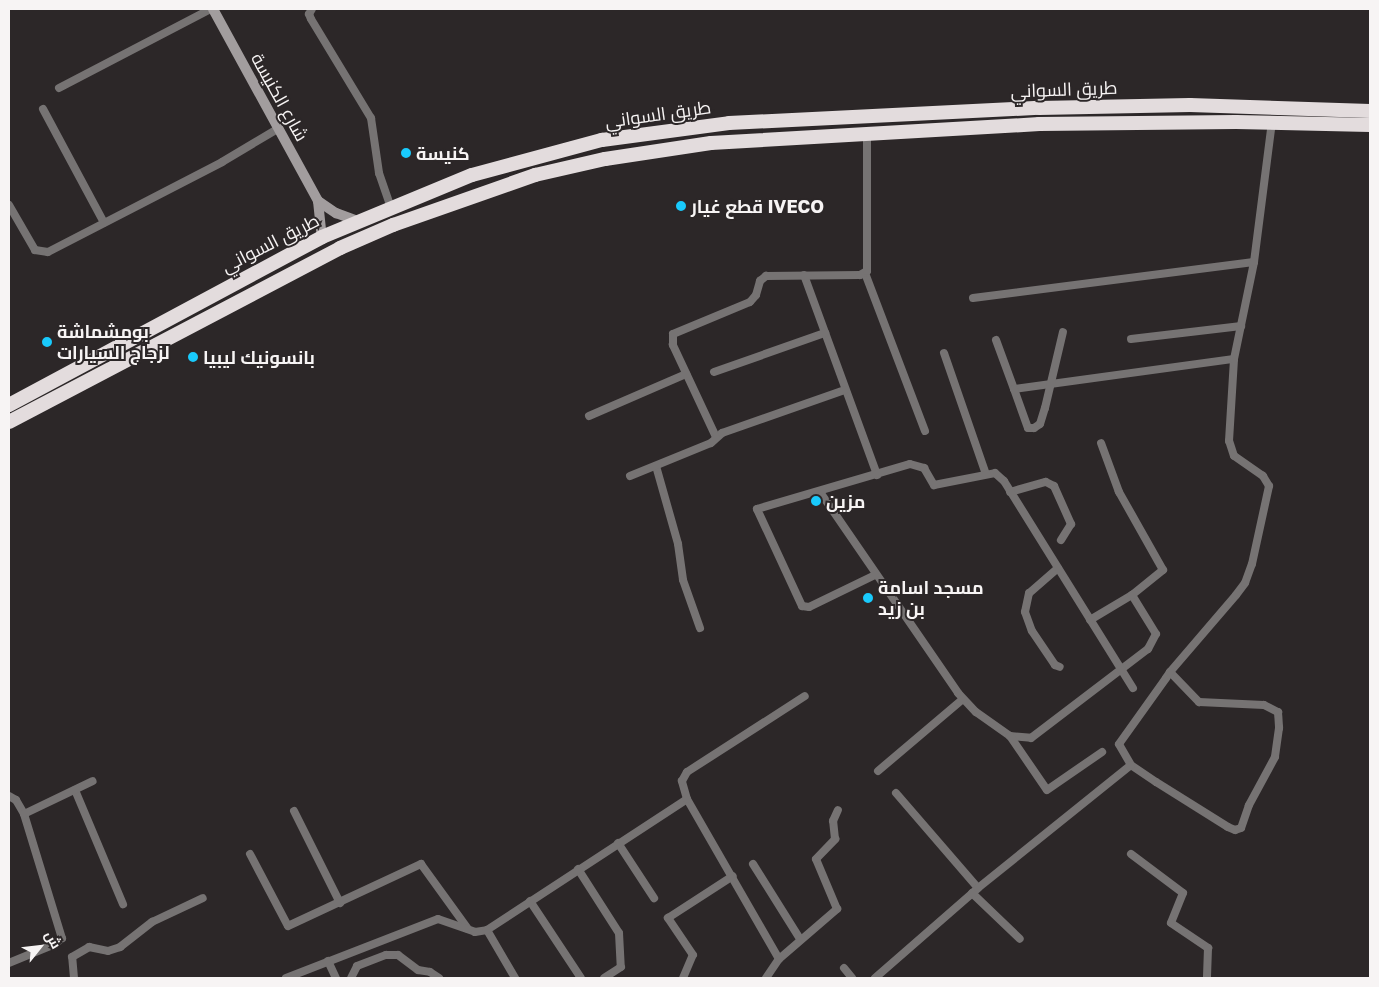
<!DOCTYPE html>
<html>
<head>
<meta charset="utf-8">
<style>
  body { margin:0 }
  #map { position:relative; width:1379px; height:987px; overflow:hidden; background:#2c2728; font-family:"Golos Text",Cairo,sans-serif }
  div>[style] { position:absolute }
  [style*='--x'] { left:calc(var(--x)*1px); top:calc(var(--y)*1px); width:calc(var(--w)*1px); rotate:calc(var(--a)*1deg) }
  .street>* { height:8px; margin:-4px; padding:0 4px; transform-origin:4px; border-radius:4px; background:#767373 }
  .secondary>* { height:10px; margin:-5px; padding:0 5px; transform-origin:5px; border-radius:5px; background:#a29d9e }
  .highway>* { height:14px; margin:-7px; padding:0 7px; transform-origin:7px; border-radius:7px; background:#e3dcdd }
  .dots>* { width:14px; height:14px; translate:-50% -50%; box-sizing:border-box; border:2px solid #2c2728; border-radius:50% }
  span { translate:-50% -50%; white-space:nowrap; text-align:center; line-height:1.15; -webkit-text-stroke:4px #2c2728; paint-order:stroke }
  .street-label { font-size:18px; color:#f7f4f4 }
  .poi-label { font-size:18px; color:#f7f4f4; font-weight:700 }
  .left { translate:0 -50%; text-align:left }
  .frame { position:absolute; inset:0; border:10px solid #f7f4f4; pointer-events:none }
  .north { position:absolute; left:15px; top:922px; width:50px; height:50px; -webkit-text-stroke:4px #2c2728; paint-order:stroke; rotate:61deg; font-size:14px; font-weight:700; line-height:20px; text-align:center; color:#f7f4f4 }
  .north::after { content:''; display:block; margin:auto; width:18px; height:22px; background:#f7f4f4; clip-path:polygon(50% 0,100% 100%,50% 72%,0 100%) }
</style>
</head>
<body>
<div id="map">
  <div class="street">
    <i style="--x:312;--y:9;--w:6;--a:121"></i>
    <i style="--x:309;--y:14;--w:5;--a:68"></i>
    <i style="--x:311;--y:19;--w:116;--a:58.8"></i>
    <i style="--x:371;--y:118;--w:56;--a:81.7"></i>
    <i style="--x:379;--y:173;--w:36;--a:71"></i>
    <i style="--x:59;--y:88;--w:171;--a:-27.5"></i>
    <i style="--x:43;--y:109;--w:129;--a:61.8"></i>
    <i style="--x:9;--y:205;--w:52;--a:60"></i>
    <i style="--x:35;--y:250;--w:13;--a:9"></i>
    <i style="--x:48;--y:252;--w:196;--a:-27.3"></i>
    <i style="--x:222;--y:162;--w:66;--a:-30.8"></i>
    <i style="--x:865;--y:273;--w:169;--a:69.2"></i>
    <i style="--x:804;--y:275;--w:213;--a:69.9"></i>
    <i style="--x:973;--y:298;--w:283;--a:-7.3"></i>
    <i style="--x:1131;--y:339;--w:111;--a:-6.7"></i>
    <i style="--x:996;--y:340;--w:52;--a:69.8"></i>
    <i style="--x:1014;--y:389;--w:222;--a:-7.8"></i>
    <i style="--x:944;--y:353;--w:128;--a:70.9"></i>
    <i style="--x:714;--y:372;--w:118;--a:-19.4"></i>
    <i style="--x:1014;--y:389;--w:41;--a:70.3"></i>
    <i style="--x:1028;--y:428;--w:6;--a:0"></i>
    <i style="--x:1034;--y:428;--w:7;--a:-34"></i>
    <i style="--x:1040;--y:424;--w:17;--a:-73"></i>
    <i style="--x:1045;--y:408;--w:78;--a:-76.7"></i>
    <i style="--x:589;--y:416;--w:106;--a:-23.4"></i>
    <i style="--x:716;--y:437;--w:102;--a:-115.1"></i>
    <i style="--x:673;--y:345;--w:11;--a:-90"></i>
    <i style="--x:673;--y:334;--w:83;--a:-22.6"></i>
    <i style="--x:750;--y:302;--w:9;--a:-49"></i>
    <i style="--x:756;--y:295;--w:15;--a:-74"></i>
    <i style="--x:760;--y:281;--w:8;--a:-40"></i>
    <i style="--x:766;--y:276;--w:94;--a:-0.6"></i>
    <i style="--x:860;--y:275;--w:8;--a:-30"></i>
    <i style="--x:867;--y:271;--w:136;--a:-90"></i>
    <i style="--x:656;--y:466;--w:81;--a:74.2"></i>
    <i style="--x:678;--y:544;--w:36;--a:82"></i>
    <i style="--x:683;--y:580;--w:51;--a:70.5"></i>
    <i style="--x:630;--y:476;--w:87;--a:-22.2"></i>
    <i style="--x:711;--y:443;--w:15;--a:-42"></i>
    <i style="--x:722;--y:433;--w:130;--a:-19.3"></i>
    <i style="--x:820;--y:492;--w:244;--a:55.5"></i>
    <i style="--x:958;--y:693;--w:26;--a:47"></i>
    <i style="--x:976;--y:712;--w:42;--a:35.2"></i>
    <i style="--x:1010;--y:736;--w:21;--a:5"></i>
    <i style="--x:1031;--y:738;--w:147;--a:-37.3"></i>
    <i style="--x:1148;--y:649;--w:17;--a:-62"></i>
    <i style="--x:1156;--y:634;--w:46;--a:-121.6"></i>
    <i style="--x:1010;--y:492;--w:37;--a:-16"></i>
    <i style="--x:1046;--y:482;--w:9;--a:27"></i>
    <i style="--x:1054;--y:486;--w:42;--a:65.9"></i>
    <i style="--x:1071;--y:524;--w:19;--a:122"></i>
    <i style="--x:1058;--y:568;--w:38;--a:139"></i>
    <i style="--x:1029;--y:593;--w:19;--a:102"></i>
    <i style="--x:1025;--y:612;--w:20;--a:70"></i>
    <i style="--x:1032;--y:631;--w:41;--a:55.9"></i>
    <i style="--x:1055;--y:665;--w:5;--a:22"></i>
    <i style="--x:875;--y:575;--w:73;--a:154.1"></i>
    <i style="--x:809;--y:607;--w:7;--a:-172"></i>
    <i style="--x:802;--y:606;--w:107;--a:-114.9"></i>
    <i style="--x:757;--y:509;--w:159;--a:-16.4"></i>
    <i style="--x:910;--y:464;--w:15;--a:16"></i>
    <i style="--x:924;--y:468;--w:20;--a:60"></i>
    <i style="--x:934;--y:485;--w:62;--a:-11.1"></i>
    <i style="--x:995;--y:473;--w:12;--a:42"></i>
    <i style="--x:1004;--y:481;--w:244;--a:58.1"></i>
    <i style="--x:1090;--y:620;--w:49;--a:-30.8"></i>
    <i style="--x:1132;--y:595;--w:40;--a:-39"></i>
    <i style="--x:1163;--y:570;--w:90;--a:-119.4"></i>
    <i style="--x:1119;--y:492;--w:52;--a:-110.2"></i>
    <i style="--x:1170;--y:672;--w:42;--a:46"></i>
    <i style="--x:1199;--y:702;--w:65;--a:2.6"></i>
    <i style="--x:1264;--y:705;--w:16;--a:27"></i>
    <i style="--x:1278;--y:712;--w:16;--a:86"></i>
    <i style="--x:1279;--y:728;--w:29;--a:98"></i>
    <i style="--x:1275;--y:757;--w:55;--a:118.4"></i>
    <i style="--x:1249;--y:805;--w:24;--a:109"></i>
    <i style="--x:1241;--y:828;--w:6;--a:162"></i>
    <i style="--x:1235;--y:830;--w:8;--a:-157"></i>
    <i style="--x:1228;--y:827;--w:85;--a:-148"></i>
    <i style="--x:1156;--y:782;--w:30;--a:-146"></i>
    <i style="--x:1131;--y:765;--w:24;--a:-120"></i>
    <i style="--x:1119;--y:744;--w:81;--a:-54.5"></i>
    <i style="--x:1166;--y:678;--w:7;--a:-56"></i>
    <i style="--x:1170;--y:672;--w:101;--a:-49.4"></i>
    <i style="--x:1236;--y:595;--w:15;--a:-53"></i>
    <i style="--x:1245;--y:583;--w:20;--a:-70"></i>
    <i style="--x:1252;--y:564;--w:80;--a:-77.7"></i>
    <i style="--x:1269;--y:486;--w:12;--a:-121"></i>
    <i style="--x:1263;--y:476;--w:35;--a:-145"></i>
    <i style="--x:1234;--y:456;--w:16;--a:-108"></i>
    <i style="--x:1229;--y:441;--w:82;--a:-86.5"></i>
    <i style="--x:1234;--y:359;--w:99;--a:-78.3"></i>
    <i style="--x:1254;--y:262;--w:141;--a:-82.7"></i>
    <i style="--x:1010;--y:736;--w:65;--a:55.6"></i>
    <i style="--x:1047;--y:790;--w:67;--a:-34.6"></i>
    <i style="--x:878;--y:771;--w:111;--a:-40.3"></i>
    <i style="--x:75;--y:790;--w:124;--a:67.2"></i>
    <i style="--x:896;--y:793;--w:125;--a:49.2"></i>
    <i style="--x:9;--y:796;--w:8;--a:30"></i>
    <i style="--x:16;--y:800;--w:16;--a:60"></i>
    <i style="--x:24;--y:814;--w:130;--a:73"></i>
    <i style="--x:62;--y:938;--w:9;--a:139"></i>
    <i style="--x:55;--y:944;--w:50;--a:157.6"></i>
    <i style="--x:294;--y:811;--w:103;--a:63.4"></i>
    <i style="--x:24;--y:814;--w:76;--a:-25.6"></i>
    <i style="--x:618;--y:843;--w:66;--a:56.8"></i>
    <i style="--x:250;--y:854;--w:81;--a:62.2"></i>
    <i style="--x:288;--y:926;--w:147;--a:-25"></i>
    <i style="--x:421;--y:864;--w:80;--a:54.1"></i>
    <i style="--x:1131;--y:854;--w:65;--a:36.9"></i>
    <i style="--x:1183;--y:893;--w:32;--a:112"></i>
    <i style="--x:1171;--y:923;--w:45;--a:34"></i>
    <i style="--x:1208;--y:948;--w:30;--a:92"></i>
    <i style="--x:753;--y:864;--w:89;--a:57.9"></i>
    <i style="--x:578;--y:869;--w:76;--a:57.4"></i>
    <i style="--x:619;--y:933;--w:34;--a:87"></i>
    <i style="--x:621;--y:967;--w:20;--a:147"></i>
    <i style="--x:972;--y:893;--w:66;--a:43.8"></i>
    <i style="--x:530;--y:901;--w:92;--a:56.5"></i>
    <i style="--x:487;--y:930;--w:56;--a:59.7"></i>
    <i style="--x:779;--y:959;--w:77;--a:-40.8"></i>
    <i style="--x:837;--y:909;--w:54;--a:-112.8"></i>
    <i style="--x:816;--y:859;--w:28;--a:-46"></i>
    <i style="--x:835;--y:839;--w:18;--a:-96"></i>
    <i style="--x:833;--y:821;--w:12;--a:-66"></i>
    <i style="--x:328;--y:961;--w:19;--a:65"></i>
    <i style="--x:844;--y:968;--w:13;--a:51"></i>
    <i style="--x:74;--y:978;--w:21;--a:-95"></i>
    <i style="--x:72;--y:957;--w:20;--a:-30"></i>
    <i style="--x:89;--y:947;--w:19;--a:12"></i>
    <i style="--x:108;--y:951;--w:13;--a:-18"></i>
    <i style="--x:120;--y:947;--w:41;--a:-38"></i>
    <i style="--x:152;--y:922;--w:56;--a:-25.2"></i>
    <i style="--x:286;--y:978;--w:163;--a:-21.2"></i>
    <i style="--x:438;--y:919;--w:39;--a:19"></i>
    <i style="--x:475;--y:932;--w:12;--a:-9"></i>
    <i style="--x:487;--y:930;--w:239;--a:-33.2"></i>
    <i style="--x:351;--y:978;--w:13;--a:-63"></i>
    <i style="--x:357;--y:966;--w:31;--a:-21"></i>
    <i style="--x:386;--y:955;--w:12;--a:0"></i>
    <i style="--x:398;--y:955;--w:25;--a:37"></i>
    <i style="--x:418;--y:970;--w:12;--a:9"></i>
    <i style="--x:430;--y:972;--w:11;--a:34"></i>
    <i style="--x:683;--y:978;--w:25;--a:-67"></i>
    <i style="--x:693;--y:955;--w:45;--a:-124"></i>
    <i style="--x:668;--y:918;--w:77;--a:-32.9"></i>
    <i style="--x:766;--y:978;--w:23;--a:-56"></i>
    <i style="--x:779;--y:959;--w:185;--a:-119.9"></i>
    <i style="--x:687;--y:799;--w:19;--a:-106"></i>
    <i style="--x:682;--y:781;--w:10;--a:-61"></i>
    <i style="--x:687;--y:772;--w:140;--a:-32.8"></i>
    <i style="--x:875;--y:978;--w:137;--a:-41.1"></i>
    <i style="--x:978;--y:888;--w:196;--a:-38.8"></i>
  </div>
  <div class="secondary">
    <i style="--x:213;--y:9;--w:219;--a:61.3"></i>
    <i style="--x:318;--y:201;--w:36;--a:84"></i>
    <i style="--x:318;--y:201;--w:22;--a:34"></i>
    <i style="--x:336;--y:213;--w:23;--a:20"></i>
  </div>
  <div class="highway">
    <i style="--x:9;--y:405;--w:355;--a:-28.2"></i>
    <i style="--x:322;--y:237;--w:162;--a:-22.5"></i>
    <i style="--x:472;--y:175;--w:135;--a:-15.1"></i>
    <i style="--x:602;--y:140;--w:128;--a:-7.6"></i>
    <i style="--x:729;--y:123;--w:310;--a:-2.8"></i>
    <i style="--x:1039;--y:108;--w:151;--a:-1.1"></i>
    <i style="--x:1190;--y:105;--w:180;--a:1.9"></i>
    <i style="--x:9;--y:422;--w:374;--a:-27.7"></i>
    <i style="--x:340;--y:248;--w:58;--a:-23.5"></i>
    <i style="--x:393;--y:225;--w:151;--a:-19.4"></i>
    <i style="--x:535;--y:175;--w:72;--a:-12.9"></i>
    <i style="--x:605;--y:159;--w:107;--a:-8.6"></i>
    <i style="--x:711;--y:143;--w:329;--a:-3.3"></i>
    <i style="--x:1039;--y:124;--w:197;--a:-0.6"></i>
    <i style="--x:1236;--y:122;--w:134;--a:1.3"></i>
  </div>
  <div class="dots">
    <i style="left:406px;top:153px;background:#19cafc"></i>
    <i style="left:681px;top:206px;background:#19cafc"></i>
    <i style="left:47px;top:342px;background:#19cafc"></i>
    <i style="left:193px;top:357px;background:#19cafc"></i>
    <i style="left:816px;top:501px;background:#19cafc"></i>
    <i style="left:868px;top:598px;background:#19cafc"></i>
  </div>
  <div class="street-label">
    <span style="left:1064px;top:89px;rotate:-2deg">طريق السواني</span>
    <span style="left:280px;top:97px;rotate:61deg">شارع الكنيسة</span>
    <span style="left:658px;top:114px;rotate:-8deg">طريق السواني</span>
    <span style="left:270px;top:243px;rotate:-27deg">طريق السواني</span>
  </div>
  <div class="poi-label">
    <span class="left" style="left:416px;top:153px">كنيسة</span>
    <span class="left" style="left:691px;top:206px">قطع غيار IVECO</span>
    <span class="left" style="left:57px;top:342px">بومشماشة<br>لزجاج السيارات</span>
    <span class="left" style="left:203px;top:357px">بانسونيك ليبيا</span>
    <span class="left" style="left:826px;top:501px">مزين</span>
    <span class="left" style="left:878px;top:598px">مسجد اسامة<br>بن زيد</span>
  </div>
  <div class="frame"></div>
  <div class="north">ش</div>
</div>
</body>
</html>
